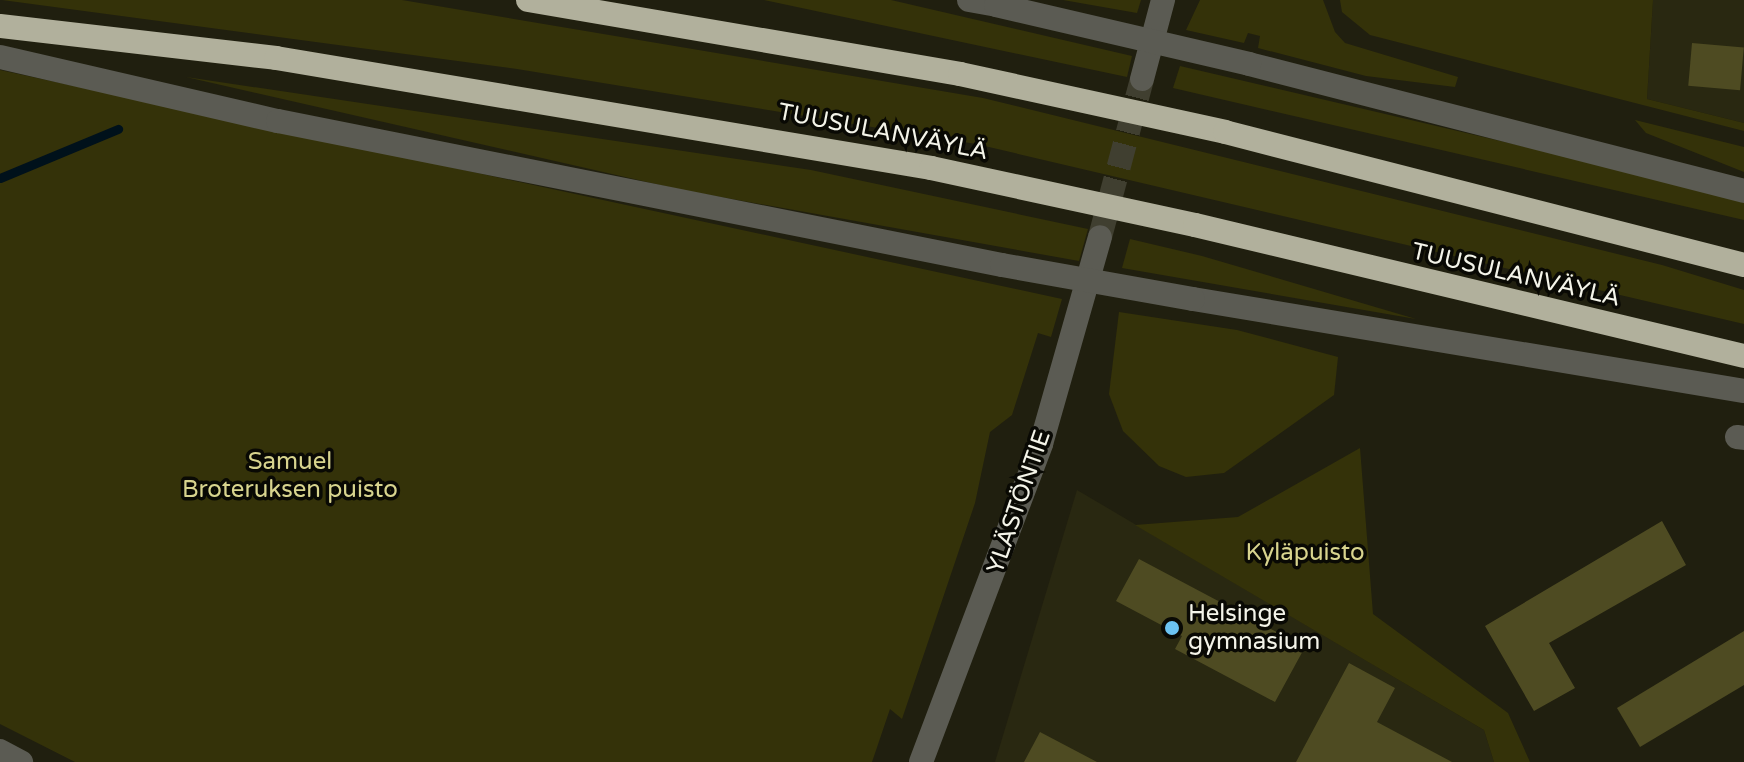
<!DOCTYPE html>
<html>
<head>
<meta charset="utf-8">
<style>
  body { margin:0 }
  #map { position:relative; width:1744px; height:762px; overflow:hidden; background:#201f0f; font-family:"Varela Round",sans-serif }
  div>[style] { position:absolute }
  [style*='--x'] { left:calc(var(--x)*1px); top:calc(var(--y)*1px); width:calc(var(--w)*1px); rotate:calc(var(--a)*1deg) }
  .built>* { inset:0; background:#292811 }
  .green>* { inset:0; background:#343209 }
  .stream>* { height:9px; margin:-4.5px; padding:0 4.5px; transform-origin:4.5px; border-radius:4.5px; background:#00111b }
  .building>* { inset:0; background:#4e4b22; transform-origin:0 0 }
  .minor-tunnel>* { height:24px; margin-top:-12px; transform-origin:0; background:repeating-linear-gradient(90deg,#403f30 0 24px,transparent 0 36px) }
  .minor>* { height:24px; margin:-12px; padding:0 12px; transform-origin:12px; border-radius:12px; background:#5b5b53 }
  .highway>* { height:24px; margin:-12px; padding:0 12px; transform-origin:12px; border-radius:12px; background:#b1b09c }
  .minor-bridge>* { height:24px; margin:-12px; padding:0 12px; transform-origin:12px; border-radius:12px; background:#5b5b53 }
  .dots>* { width:22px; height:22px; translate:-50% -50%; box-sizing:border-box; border:4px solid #090904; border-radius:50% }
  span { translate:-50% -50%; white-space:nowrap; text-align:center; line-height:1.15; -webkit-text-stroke:7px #090904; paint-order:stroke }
  .street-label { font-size:24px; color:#f4f4e9 }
  .park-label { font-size:24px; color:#d8d48e }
  .poi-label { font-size:24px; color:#f4f4e9 }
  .left { translate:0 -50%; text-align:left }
</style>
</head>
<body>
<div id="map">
  <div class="built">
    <i style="clip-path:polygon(1653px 0,1744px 0,1744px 123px,1647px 99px)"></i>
    <i style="clip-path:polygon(1077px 490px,1484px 730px,1494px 762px,995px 762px)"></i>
  </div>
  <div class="green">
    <i style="clip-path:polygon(2px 0,402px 0,983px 98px,1662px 265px,1744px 290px,1744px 324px,976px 144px,517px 69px)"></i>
    <i style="clip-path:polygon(764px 0,891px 0,1132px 56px,1127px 77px)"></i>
    <i style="clip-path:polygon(1063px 0,1141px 0,1137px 13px)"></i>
    <i style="clip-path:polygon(1200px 0,1323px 0,1335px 32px,1345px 43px,1458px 77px,1455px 87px,1366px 76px,1258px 48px,1260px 36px,1248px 33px,1244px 43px,1186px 30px)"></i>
    <i style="clip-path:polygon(1340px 0,1653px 0,1647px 99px,1744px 123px,1744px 131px,1370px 35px,1342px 12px)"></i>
    <i style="clip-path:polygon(1180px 66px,1697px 187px,1744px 202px,1744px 220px,1173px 88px)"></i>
    <i style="clip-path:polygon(0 70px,1062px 299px,1051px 337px,1038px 333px,1012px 415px,990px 432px,975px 503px,902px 719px,890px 709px,872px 762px,75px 762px,0 724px)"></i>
    <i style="clip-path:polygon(186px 77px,811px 170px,1088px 229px,1079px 261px,682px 190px)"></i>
    <i style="clip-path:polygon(1635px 120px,1744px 147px,1744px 172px,1646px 133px)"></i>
    <i style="clip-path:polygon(1130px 239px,1202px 256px,1416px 319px,1122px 268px)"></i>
    <i style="clip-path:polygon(1119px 312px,1237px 330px,1338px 357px,1334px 395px,1224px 473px,1186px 477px,1159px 466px,1123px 431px,1109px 394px)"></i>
    <i style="clip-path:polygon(1360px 448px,1373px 614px,1508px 713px,1530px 762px,1494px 762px,1484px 730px,1135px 525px,1238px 517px)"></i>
  </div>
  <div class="stream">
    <i style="--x:0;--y:178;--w:128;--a:-22.6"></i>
  </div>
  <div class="building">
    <i style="left:1692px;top:43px;width:52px;height:43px;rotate:5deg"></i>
    <i style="clip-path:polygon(1662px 521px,1686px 565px,1549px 643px,1575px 688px,1534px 711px,1485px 626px)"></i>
    <i style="clip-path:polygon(1139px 559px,1305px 647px,1275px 702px,1175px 649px,1182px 636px,1116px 601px)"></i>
    <i style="clip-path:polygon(1744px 631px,1744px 685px,1640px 747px,1617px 708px)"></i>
    <i style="clip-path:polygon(1349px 663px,1395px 688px,1377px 722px,1452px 762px,1296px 762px)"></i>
    <i style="clip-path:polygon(1040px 732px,1097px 762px,1024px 762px)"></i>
  </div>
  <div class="minor-tunnel">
    <i style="--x:1100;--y:237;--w:163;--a:-75.1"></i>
  </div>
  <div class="minor">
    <i style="--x:969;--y:0;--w:27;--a:10"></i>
    <i style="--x:0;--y:57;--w:285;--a:13"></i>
    <i style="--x:278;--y:121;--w:738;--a:11.25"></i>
    <i style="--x:1249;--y:64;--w:511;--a:14.39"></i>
    <i style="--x:1142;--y:79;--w:82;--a:-75.1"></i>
    <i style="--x:1193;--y:299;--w:559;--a:9.48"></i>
    <i style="--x:1737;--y:437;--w:7;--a:8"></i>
    <i style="--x:0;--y:751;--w:24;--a:28"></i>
    <i style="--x:921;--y:762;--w:340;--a:-69.3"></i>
    <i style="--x:1041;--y:444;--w:215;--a:-74.1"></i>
  </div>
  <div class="highway">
    <i style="--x:528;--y:0;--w:438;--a:9.7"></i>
    <i style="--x:960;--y:74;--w:271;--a:12.3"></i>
    <i style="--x:1225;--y:132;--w:536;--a:14.37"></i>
    <i style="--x:0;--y:26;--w:278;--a:6.6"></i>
    <i style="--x:276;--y:58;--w:664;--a:9.53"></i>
    <i style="--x:931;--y:168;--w:270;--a:12.2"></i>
    <i style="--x:1195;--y:225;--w:564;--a:13.42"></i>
  </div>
  <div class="minor-bridge">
    <i style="--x:996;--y:5;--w:260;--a:13.1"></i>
    <i style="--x:1002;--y:265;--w:194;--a:10.1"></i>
  </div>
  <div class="dots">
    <i style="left:1172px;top:628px;background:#6cc3f2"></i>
  </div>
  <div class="street-label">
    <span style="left:883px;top:132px;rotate:11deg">TUUSULANVÄYLÄ</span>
    <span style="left:1516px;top:275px;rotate:13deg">TUUSULANVÄYLÄ</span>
    <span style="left:1019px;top:502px;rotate:-71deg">YLÄSTÖNTIE</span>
  </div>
  <div class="park-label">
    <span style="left:290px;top:476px">Samuel<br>Broteruksen puisto</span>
    <span style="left:1305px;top:553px">Kyläpuisto</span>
  </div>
  <div class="poi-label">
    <span class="left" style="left:1188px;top:628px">Helsinge<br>gymnasium</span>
  </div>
</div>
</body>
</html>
